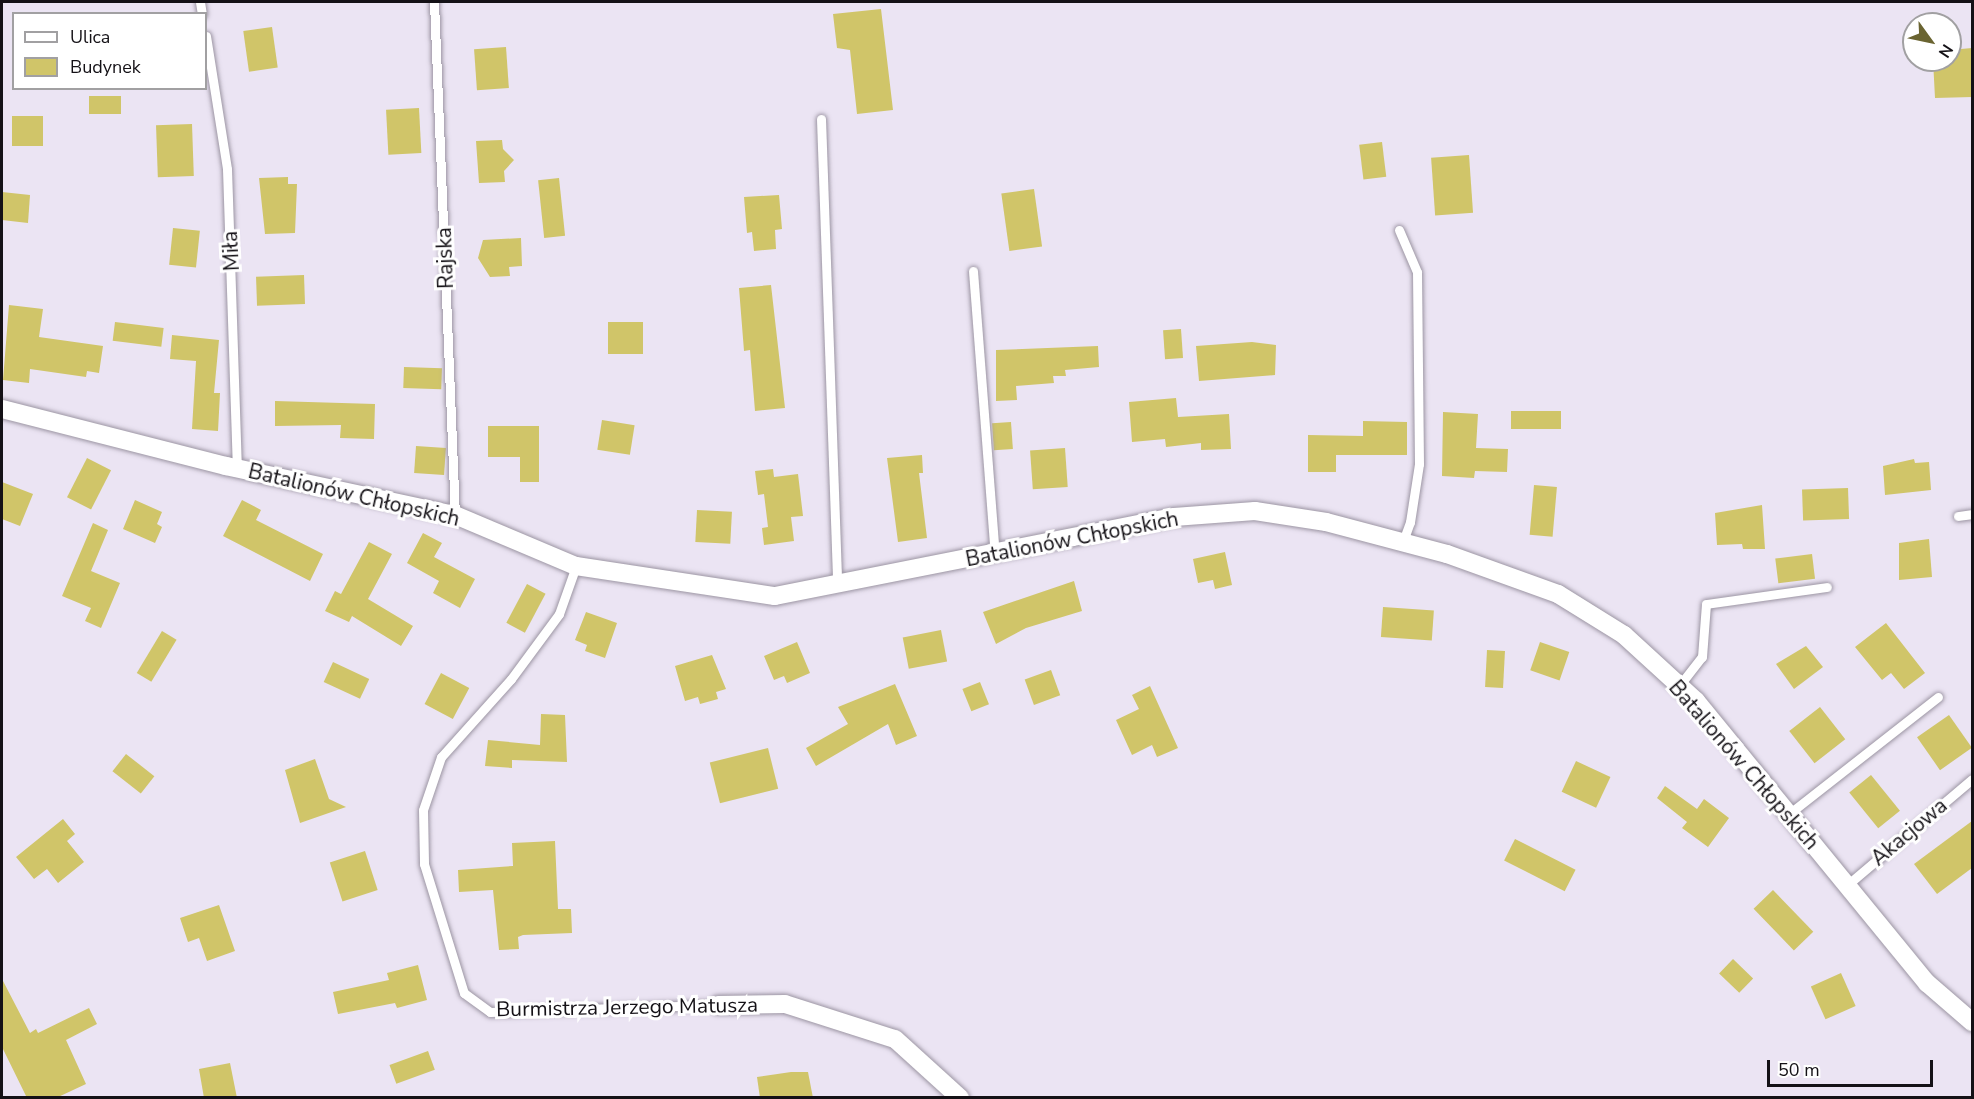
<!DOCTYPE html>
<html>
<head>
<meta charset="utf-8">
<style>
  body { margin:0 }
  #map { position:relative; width:1974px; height:1099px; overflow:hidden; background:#ebe4f3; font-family:"Nunito Sans",sans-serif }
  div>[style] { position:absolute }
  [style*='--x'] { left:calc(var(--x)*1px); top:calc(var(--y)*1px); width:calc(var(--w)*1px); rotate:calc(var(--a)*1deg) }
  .building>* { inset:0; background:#d0c569; transform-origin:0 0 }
  .roads { filter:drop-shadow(0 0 2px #9c95a3) drop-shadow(0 0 2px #9c95a3) }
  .service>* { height:9px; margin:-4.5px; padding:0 4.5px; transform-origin:4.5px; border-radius:4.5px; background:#fff }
  .minor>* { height:18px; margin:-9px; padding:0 9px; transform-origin:9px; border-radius:9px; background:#fff }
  span { translate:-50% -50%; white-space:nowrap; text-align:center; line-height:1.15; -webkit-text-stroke:6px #fff; paint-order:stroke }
  .street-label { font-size:21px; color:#141116 }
  .frame { position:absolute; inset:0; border:3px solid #141116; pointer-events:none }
  .legend { position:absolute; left:12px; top:12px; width:195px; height:78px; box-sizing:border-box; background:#fff; border:2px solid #a1a0a2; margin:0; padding:8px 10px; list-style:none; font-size:18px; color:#141116 }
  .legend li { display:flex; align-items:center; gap:12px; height:30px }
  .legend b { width:30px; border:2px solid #a1a0a2 }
  .north { position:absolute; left:1902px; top:12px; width:60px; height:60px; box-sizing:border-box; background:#fff; border:2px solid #a1a0a2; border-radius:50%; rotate:123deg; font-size:16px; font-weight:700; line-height:24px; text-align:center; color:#141116 }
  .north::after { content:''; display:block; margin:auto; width:21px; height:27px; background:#6a6431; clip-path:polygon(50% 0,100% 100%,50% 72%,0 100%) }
  .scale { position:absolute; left:1767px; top:1060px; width:166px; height:27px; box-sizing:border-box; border:3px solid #141116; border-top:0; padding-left:8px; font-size:18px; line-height:21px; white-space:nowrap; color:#141116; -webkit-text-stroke:4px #fff; paint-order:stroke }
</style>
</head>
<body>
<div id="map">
  <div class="building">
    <i style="clip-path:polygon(881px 9px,893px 110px,857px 114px,850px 50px,837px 48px,833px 14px)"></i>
    <i style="left:272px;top:27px;width:41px;height:29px;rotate:82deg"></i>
    <i style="left:506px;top:47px;width:41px;height:32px;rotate:86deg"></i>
    <i style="clip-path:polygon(1972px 48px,1972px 97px,1935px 98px,1933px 60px,1950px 60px,1950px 50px)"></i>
    <i style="left:89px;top:96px;width:32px;height:18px"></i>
    <i style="left:419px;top:108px;width:45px;height:33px;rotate:87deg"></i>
    <i style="left:12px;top:116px;width:31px;height:30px"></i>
    <i style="left:192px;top:124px;width:52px;height:36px;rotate:88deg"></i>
    <i style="clip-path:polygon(502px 140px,503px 149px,514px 160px,504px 171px,505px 182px,479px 183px,476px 141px)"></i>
    <i style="left:1382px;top:142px;width:35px;height:23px;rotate:83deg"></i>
    <i style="left:1469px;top:155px;width:58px;height:38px;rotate:86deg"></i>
    <i style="clip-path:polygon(288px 177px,288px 184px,297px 184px,295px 233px,265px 234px,259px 178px)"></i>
    <i style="left:559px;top:178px;width:58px;height:21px;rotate:84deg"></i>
    <i style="left:1034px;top:189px;width:58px;height:33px;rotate:82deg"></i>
    <i style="clip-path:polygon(2px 192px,30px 195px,28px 223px,2px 220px)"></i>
    <i style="clip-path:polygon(779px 195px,782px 229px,775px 230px,776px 249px,754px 251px,752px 232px,747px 233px,744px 197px)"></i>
    <i style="left:173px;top:228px;width:27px;height:37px;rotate:6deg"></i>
    <i style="clip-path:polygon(521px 238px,522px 266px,509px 267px,510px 276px,490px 277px,478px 258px,483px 240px)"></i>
    <i style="left:304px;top:275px;width:29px;height:48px;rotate:88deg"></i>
    <i style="clip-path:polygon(771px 285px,785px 408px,755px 411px,750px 350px,744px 351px,739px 288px)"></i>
    <i style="clip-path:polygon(9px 305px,43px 309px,39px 337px,103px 346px,99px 373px,87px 371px,86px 377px,30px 369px,29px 383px,3px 380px)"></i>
    <i style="left:115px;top:322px;width:49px;height:19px;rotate:7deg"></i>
    <i style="left:643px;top:322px;width:32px;height:35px;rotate:90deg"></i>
    <i style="left:1181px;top:329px;width:29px;height:18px;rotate:86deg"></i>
    <i style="clip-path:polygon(172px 335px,219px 340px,214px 393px,220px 393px,218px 431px,192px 429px,196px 361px,170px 359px)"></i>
    <i style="clip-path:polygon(1252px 342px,1276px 345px,1275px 375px,1199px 381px,1196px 346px)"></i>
    <i style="clip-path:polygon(1098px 346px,1099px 367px,1065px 370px,1066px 376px,1053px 376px,1054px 383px,1016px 386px,1017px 400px,996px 401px,996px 350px)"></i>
    <i style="left:404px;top:367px;width:38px;height:21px;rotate:2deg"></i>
    <i style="clip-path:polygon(1176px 398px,1178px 417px,1229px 414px,1231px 449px,1201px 450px,1201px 443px,1166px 447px,1165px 439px,1132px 442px,1129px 402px)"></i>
    <i style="clip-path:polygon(275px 401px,375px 404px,374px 439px,340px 438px,341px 425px,275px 426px)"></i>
    <i style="left:1511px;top:411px;width:50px;height:18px"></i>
    <i style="clip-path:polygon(1443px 412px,1478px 414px,1476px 448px,1508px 449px,1507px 472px,1475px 471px,1474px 478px,1442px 476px)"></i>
    <i style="left:602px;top:420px;width:33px;height:30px;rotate:9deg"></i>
    <i style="clip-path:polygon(1363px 421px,1407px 422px,1407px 455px,1336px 455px,1336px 472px,1308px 472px,1308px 435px,1363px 436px)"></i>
    <i style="left:1011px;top:422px;width:27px;height:19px;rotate:86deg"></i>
    <i style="clip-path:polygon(488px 426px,539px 426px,539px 482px,520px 482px,520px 457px,488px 457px)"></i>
    <i style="left:416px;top:446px;width:30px;height:27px;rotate:4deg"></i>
    <i style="left:1065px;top:448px;width:39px;height:35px;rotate:86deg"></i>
    <i style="clip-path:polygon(922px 455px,923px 473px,919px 473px,927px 538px,898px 542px,887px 458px)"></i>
    <i style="left:87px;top:458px;width:27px;height:44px;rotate:27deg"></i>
    <i style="clip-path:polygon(1914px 459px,1915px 463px,1929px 462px,1931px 490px,1885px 495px,1883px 466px)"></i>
    <i style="clip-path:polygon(773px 469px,774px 477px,798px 474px,803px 516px,791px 517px,794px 541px,764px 545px,762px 528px,768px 527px,764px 494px,758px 495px,755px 471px)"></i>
    <i style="clip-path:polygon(2px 482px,33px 494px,20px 526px,2px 519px)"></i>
    <i style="left:1534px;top:485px;width:23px;height:50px;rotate:5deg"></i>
    <i style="left:1848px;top:488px;width:31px;height:46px;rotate:88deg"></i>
    <i style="clip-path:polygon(135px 500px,162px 512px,157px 524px,162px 527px,155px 543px,123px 529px)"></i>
    <i style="clip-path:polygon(242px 500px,261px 510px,256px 520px,323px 554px,310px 581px,223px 536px)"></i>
    <i style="clip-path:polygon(1762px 505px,1765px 549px,1743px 549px,1742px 544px,1717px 545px,1715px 513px)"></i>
    <i style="left:697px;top:510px;width:35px;height:32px;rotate:3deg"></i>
    <i style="clip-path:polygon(93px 523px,108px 530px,91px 571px,120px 583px,101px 628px,85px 621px,91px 608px,62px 596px)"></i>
    <i style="clip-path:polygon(423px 533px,442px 543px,434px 557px,475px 579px,460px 608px,433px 593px,439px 581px,407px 563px)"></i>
    <i style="clip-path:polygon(1929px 539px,1932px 577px,1899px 580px,1899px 543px)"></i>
    <i style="clip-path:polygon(369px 542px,392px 554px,368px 599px,413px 626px,401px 646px,352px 616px,349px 622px,325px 611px,335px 591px,341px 594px)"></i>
    <i style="clip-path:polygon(1225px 552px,1232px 585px,1215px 589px,1213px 580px,1198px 583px,1193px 559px)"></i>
    <i style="left:1812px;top:554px;width:25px;height:37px;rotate:83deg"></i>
    <i style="clip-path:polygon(1074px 581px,1082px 611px,1026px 628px,996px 644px,983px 612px)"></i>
    <i style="left:527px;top:584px;width:21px;height:44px;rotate:28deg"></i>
    <i style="left:1383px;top:607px;width:51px;height:30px;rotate:4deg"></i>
    <i style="clip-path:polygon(586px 612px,617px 623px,605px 658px,585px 651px,587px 645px,575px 640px)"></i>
    <i style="clip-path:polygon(1886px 623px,1925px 673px,1904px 689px,1891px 673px,1882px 680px,1855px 647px)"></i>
    <i style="left:941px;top:630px;width:32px;height:39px;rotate:79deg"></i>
    <i style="left:162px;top:631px;width:17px;height:49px;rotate:31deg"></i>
    <i style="clip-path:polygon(797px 642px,810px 673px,787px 683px,784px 676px,774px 680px,764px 656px)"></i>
    <i style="left:1540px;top:642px;width:31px;height:30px;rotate:19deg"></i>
    <i style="clip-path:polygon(1806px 646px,1823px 667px,1794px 689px,1776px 664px)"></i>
    <i style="left:1487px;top:650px;width:18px;height:37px;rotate:3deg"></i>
    <i style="clip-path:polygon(712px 655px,726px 689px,716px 692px,718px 699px,700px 704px,698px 697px,685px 701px,675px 666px)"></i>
    <i style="left:333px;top:662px;width:40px;height:22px;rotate:25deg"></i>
    <i style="left:1051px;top:670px;width:27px;height:28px;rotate:70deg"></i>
    <i style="left:441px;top:673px;width:32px;height:35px;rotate:28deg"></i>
    <i style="left:980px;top:682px;width:24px;height:19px;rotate:68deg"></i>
    <i style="clip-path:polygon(895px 684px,917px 736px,896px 745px,888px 724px,816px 766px,806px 748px,848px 724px,838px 707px)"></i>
    <i style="clip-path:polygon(1150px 686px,1178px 748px,1157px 757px,1152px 745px,1132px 755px,1116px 720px,1139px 709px,1132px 695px)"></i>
    <i style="left:1820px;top:707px;width:41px;height:39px;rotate:52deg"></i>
    <i style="clip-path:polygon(541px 714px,565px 715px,567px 762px,512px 760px,512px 768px,485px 766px,488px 740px,540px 745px)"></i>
    <i style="left:1949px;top:715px;width:40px;height:39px;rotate:55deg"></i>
    <i style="left:768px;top:748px;width:42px;height:60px;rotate:76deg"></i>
    <i style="left:126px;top:754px;width:36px;height:22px;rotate:38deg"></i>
    <i style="clip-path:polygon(315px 759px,329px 799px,346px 807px,300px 823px,285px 770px)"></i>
    <i style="left:1576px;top:761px;width:38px;height:34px;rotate:25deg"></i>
    <i style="left:1871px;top:775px;width:46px;height:28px;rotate:51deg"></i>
    <i style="clip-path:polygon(1665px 786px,1697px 809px,1704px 799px,1729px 818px,1708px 847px,1682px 828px,1687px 822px,1657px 798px)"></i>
    <i style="clip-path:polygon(63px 819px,75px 834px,67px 841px,84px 862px,58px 883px,47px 869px,34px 879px,16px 857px)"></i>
    <i style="clip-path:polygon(1972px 821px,1972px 868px,1937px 894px,1914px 864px)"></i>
    <i style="left:1515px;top:839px;width:68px;height:24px;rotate:27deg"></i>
    <i style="clip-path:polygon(555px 841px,558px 909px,571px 909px,572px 933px,523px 935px,518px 937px,519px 949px,499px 950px,493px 890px,459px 892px,458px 870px,513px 866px,512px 843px)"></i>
    <i style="left:365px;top:851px;width:41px;height:37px;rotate:72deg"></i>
    <i style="left:1773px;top:890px;width:58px;height:27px;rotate:46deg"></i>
    <i style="clip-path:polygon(219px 905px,235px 951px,207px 961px,199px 938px,188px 942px,180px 918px)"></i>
    <i style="left:1733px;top:959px;width:28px;height:20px;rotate:44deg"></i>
    <i style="clip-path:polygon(418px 965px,427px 1000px,397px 1008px,395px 1003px,338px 1014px,333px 992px,389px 980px,387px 973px)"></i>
    <i style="left:1841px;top:973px;width:36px;height:33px;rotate:66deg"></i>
    <i style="clip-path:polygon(2px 979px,30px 1033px,36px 1029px,38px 1033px,89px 1008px,97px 1024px,66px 1040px,86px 1084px,56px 1098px,27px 1098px,2px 1047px)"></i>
    <i style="left:428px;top:1051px;width:20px;height:41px;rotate:70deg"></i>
    <i style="clip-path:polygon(230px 1063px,237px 1098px,204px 1098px,199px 1069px)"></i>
    <i style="clip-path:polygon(791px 1072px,808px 1072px,813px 1098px,760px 1098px,757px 1077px)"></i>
  </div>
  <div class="roads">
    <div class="service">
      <i style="--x:200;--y:2;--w:12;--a:81"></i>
      <i style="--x:434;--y:2;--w:513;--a:87.66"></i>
      <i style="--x:206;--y:36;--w:135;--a:81"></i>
      <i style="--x:227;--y:169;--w:299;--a:88.1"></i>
      <i style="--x:821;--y:119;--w:465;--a:88"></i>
      <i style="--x:1399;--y:230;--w:46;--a:66.8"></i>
      <i style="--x:1417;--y:272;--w:192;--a:89.4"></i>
      <i style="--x:1419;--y:464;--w:59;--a:98.8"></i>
      <i style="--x:1410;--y:522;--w:20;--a:110"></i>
      <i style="--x:973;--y:271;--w:284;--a:85.6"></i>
      <i style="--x:1958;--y:516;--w:14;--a:-8"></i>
      <i style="--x:576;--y:566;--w:51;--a:109.5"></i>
      <i style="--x:559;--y:614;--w:81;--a:126.4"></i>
      <i style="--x:511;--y:679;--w:105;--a:131.9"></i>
      <i style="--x:441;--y:757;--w:56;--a:108.8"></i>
      <i style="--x:423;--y:810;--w:54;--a:88.9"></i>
      <i style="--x:424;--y:864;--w:135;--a:72.8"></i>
      <i style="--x:464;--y:993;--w:32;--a:36"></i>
      <i style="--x:490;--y:1012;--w:228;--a:-1.8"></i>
      <i style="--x:1679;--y:686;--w:37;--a:-52"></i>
      <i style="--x:1702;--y:657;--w:53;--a:-85.7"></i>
      <i style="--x:1706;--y:604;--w:122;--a:-8"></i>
      <i style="--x:1790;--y:813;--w:188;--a:-38.1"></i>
      <i style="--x:1846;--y:886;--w:165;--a:-40.3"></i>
    </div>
    <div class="minor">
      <i style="--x:2;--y:409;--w:231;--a:14.3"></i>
      <i style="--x:226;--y:466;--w:234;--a:12.1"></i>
      <i style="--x:455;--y:515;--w:131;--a:22.9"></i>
      <i style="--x:576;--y:566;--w:201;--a:8.6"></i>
      <i style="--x:775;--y:596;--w:407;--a:-11.2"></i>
      <i style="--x:1174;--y:517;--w:81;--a:-4.2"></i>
      <i style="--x:1255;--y:511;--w:72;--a:8.8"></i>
      <i style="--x:1326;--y:522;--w:125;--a:14.8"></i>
      <i style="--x:1447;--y:554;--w:118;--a:19.8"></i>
      <i style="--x:1558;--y:594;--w:78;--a:31.8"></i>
      <i style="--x:1624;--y:635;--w:98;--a:42.5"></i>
      <i style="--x:1696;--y:701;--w:365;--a:50.7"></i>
      <i style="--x:1927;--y:983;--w:60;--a:40.9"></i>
      <i style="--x:718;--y:1005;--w:67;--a:-0.9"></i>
      <i style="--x:785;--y:1004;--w:115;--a:17.7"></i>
      <i style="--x:895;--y:1039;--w:88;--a:42.2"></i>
    </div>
  </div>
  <div class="street-label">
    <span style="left:231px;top:251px;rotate:-93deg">Miła</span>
    <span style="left:445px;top:258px;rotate:-92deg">Rajska</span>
    <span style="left:354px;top:495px;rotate:13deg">Batalionów Chłopskich</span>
    <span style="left:1072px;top:539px;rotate:-11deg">Batalionów Chłopskich</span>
    <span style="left:1744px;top:765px;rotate:49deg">Batalionów Chłopskich</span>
    <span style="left:1909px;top:832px;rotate:-40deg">Akacjowa</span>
    <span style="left:627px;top:1007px;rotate:-1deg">Burmistrza Jerzego Matusza</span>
  </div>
  <div class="frame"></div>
  <ul class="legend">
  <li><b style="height:8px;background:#fff"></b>Ulica</li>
  <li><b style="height:16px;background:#d0c569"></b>Budynek</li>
  </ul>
  <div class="north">N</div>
  <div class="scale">50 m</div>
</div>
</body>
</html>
